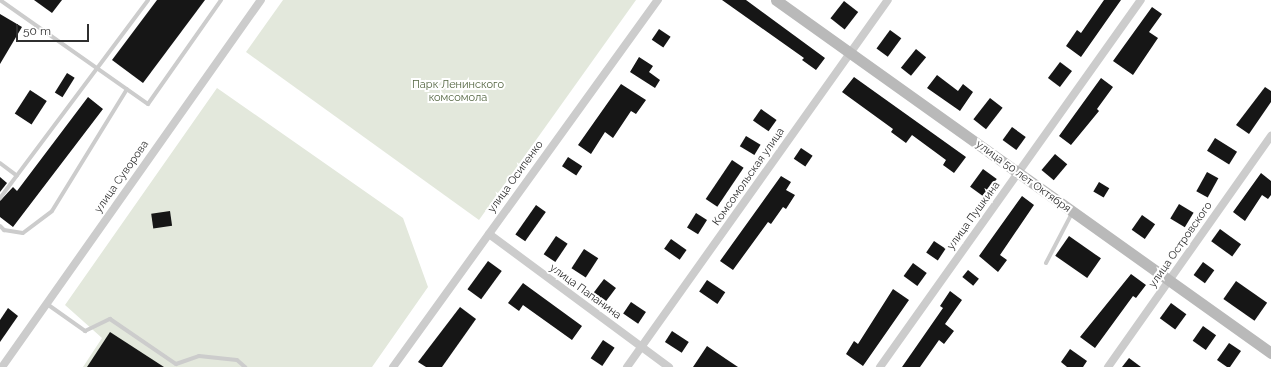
<!DOCTYPE html>
<html>
<head>
<meta charset="utf-8">
<style>
  body { margin:0 }
  #map { position:relative; width:1271px; height:367px; overflow:hidden; background:#fff; font-family:Raleway,sans-serif }
  div>[style] { position:absolute }
  [style*='--x'] { left:calc(var(--x)*1px); top:calc(var(--y)*1px); width:calc(var(--w)*1px); rotate:calc(var(--a)*1deg) }
  .green>* { inset:0; background:#e3e8dc }
  .building>* { inset:0; background:#161616; transform-origin:0 0 }
  .lane>* { height:4px; margin:-2px; padding:0 2px; transform-origin:2px; border-radius:2px; background:#ccc }
  .street>* { height:8px; margin:-4px; padding:0 4px; transform-origin:4px; border-radius:4px; background:#ccc }
  .secondary>* { height:11px; margin:-5.5px; padding:0 5.5px; transform-origin:5.5px; border-radius:5.5px; background:#b9b9b9 }
  span { translate:-50% -50%; white-space:nowrap; text-align:center; line-height:1.15; -webkit-text-stroke:4px #fff; paint-order:stroke }
  .park-label { font-size:11px; color:#546642 }
  .street-label { font-size:11px; color:#2f2f2f }
  .scale { position:absolute; left:16px; top:24px; width:73px; height:18px; box-sizing:border-box; border:2px solid #2f2f2f; border-top:0; padding-left:5px; font-size:12px; line-height:14px; white-space:nowrap; color:#2f2f2f; -webkit-text-stroke:3px #fff; paint-order:stroke }
</style>
</head>
<body>
<div id="map">
  <div class="green">
    <i style="clip-path:polygon(283px 0,636px 0,479px 220px,246px 52px)"></i>
    <i style="clip-path:polygon(217px 88px,403px 218px,428px 287px,372px 367px,83px 367px,102px 338px,65px 305px)"></i>
  </div>
  <div class="building">
    <i style="clip-path:polygon(34px 0,62px 0,52px 13px)"></i>
    <i style="clip-path:polygon(157px 0,205px 0,143px 83px,112px 60px)"></i>
    <i style="clip-path:polygon(722px 0,746px 0,825px 58px,816px 70px,802px 60px,804px 58px)"></i>
    <i style="clip-path:polygon(1104px 0,1121px 0,1081px 57px,1066px 46px,1077px 30px,1081px 33px)"></i>
    <i style="left:844px;top:1px;width:18px;height:22px;rotate:38deg"></i>
    <i style="clip-path:polygon(1152px 7px,1162px 14px,1149px 32px,1158px 38px,1133px 75px,1113px 61px)"></i>
    <i style="clip-path:polygon(0 14px,22px 27px,0 64px)"></i>
    <i style="left:659px;top:29px;width:14px;height:13px;rotate:34deg"></i>
    <i style="left:890px;top:30px;width:14px;height:23px;rotate:36deg"></i>
    <i style="left:916px;top:49px;width:13px;height:24px;rotate:39deg"></i>
    <i style="clip-path:polygon(639px 57px,653px 66px,649px 72px,660px 80px,655px 88px,630px 72px)"></i>
    <i style="left:1060px;top:62px;width:15px;height:20px;rotate:37deg"></i>
    <i style="left:67px;top:73px;width:9px;height:23px;rotate:32deg"></i>
    <i style="clip-path:polygon(937px 75px,958px 91px,963px 84px,973px 92px,960px 111px,927px 88px)"></i>
    <i style="clip-path:polygon(854px 77px,966px 157px,954px 173px,943px 165px,946px 160px,912px 135px,906px 143px,891px 132px,893px 129px,842px 92px)"></i>
    <i style="clip-path:polygon(1101px 78px,1113px 87px,1097px 109px,1099px 111px,1071px 145px,1059px 136px)"></i>
    <i style="clip-path:polygon(621px 84px,646px 100px,636px 114px,631px 111px,613px 138px,605px 132px,591px 154px,578px 145px)"></i>
    <i style="clip-path:polygon(1265px 87px,1271px 91px,1271px 102px,1249px 134px,1236px 125px)"></i>
    <i style="left:30px;top:90px;width:20px;height:28px;rotate:33deg"></i>
    <i style="clip-path:polygon(88px 97px,103px 109px,13px 227px,0 217px,0 201px,13px 187px,17px 191px)"></i>
    <i style="left:990px;top:98px;width:16px;height:27px;rotate:38deg"></i>
    <i style="left:761px;top:109px;width:19px;height:14px;rotate:35deg"></i>
    <i style="left:1012px;top:127px;width:17px;height:16px;rotate:36deg"></i>
    <i style="left:746px;top:136px;width:17px;height:12px;rotate:31deg"></i>
    <i style="left:1215px;top:138px;width:26px;height:15px;rotate:32deg"></i>
    <i style="left:801px;top:148px;width:14px;height:13px;rotate:34deg"></i>
    <i style="left:1055px;top:154px;width:16px;height:21px;rotate:40deg"></i>
    <i style="left:568px;top:157px;width:17px;height:11px;rotate:33deg"></i>
    <i style="left:732px;top:160px;width:14px;height:47px;rotate:34deg"></i>
    <i style="left:983px;top:169px;width:17px;height:22px;rotate:36deg"></i>
    <i style="left:1207px;top:172px;width:13px;height:22px;rotate:29deg"></i>
    <i style="clip-path:polygon(1261px 173px,1271px 181px,1271px 195px,1268px 199px,1262px 195px,1245px 221px,1233px 212px)"></i>
    <i style="clip-path:polygon(781px 176px,791px 182px,786px 190px,795px 195px,786px 209px,783px 207px,771px 224px,768px 222px,733px 270px,720px 261px)"></i>
    <i style="clip-path:polygon(0 177px,7px 183px,0 192px)"></i>
    <i style="left:1099px;top:182px;width:12px;height:11px;rotate:31deg"></i>
    <i style="clip-path:polygon(1022px 196px,1034px 205px,1000px 255px,1007px 260px,998px 272px,979px 256px)"></i>
    <i style="left:1179px;top:204px;width:17px;height:17px;rotate:31deg"></i>
    <i style="left:536px;top:205px;width:12px;height:36px;rotate:35deg"></i>
    <i style="left:170px;top:211px;width:15px;height:19px;rotate:82deg"></i>
    <i style="left:696px;top:213px;width:13px;height:17px;rotate:32deg"></i>
    <i style="left:1142px;top:215px;width:16px;height:18px;rotate:35deg"></i>
    <i style="left:1220px;top:229px;width:26px;height:15px;rotate:36deg"></i>
    <i style="left:556px;top:236px;width:14px;height:22px;rotate:34deg"></i>
    <i style="left:1069px;top:236px;width:39px;height:24px;rotate:35deg"></i>
    <i style="left:671px;top:239px;width:19px;height:12px;rotate:35deg"></i>
    <i style="left:934px;top:241px;width:14px;height:14px;rotate:34deg"></i>
    <i style="left:584px;top:249px;width:17px;height:23px;rotate:33deg"></i>
    <i style="left:488px;top:261px;width:17px;height:35px;rotate:36deg"></i>
    <i style="left:1203px;top:262px;width:14px;height:16px;rotate:36deg"></i>
    <i style="left:913px;top:263px;width:17px;height:16px;rotate:36deg"></i>
    <i style="left:968px;top:270px;width:14px;height:9px;rotate:39deg"></i>
    <i style="clip-path:polygon(1131px 274px,1146px 285px,1136px 298px,1133px 296px,1095px 348px,1080px 337px)"></i>
    <i style="left:604px;top:279px;width:15px;height:17px;rotate:37deg"></i>
    <i style="left:707px;top:280px;width:22px;height:14px;rotate:34deg"></i>
    <i style="left:1236px;top:281px;width:38px;height:22px;rotate:35deg"></i>
    <i style="clip-path:polygon(523px 283px,582px 326px,572px 340px,523px 305px,519px 311px,508px 303px)"></i>
    <i style="clip-path:polygon(893px 289px,909px 300px,863px 366px,846px 354px,854px 341px,858px 344px)"></i>
    <i style="clip-path:polygon(950px 291px,962px 300px,945px 324px,954px 331px,944px 344px,939px 340px,920px 367px,902px 367px,943px 308px,940px 306px)"></i>
    <i style="left:631px;top:302px;width:18px;height:14px;rotate:34deg"></i>
    <i style="left:1171px;top:303px;width:19px;height:19px;rotate:36deg"></i>
    <i style="clip-path:polygon(460px 307px,476px 319px,442px 367px,426px 367px,418px 362px)"></i>
    <i style="clip-path:polygon(8px 308px,18px 316px,0 342px,0 320px)"></i>
    <i style="left:1203px;top:326px;width:16px;height:18px;rotate:35deg"></i>
    <i style="left:672px;top:331px;width:20px;height:13px;rotate:33deg"></i>
    <i style="clip-path:polygon(110px 332px,164px 367px,87px 367px)"></i>
    <i style="left:603px;top:340px;width:14px;height:22px;rotate:34deg"></i>
    <i style="clip-path:polygon(1229px 343px,1241px 351px,1230px 367px,1227px 367px,1217px 360px)"></i>
    <i style="clip-path:polygon(707px 346px,726px 359px,738px 367px,693px 367px)"></i>
    <i style="clip-path:polygon(1070px 349px,1087px 361px,1083px 367px,1067px 367px,1061px 362px)"></i>
    <i style="clip-path:polygon(1129px 358px,1141px 367px,1122px 367px)"></i>
  </div>
  <div class="lane">
    <i style="--x:0;--y:0;--w:181;--a:35.1"></i>
    <i style="--x:148;--y:104;--w:127;--a:-54.9"></i>
    <i style="--x:0;--y:163;--w:21;--a:37"></i>
    <i style="--x:0;--y:198;--w:247;--a:-53.2"></i>
    <i style="--x:0;--y:226;--w:6;--a:45"></i>
    <i style="--x:4;--y:230;--w:19;--a:9"></i>
    <i style="--x:23;--y:233;--w:36;--a:-37"></i>
    <i style="--x:52;--y:211;--w:143;--a:-58.4"></i>
    <i style="--x:1046;--y:263;--w:56;--a:-62.5"></i>
    <i style="--x:47;--y:304;--w:47;--a:35.4"></i>
    <i style="--x:85;--y:331;--w:28;--a:-26"></i>
    <i style="--x:110;--y:319;--w:80;--a:34.3"></i>
    <i style="--x:176;--y:364;--w:24;--a:-19"></i>
    <i style="--x:199;--y:356;--w:38;--a:6"></i>
    <i style="--x:237;--y:360;--w:11;--a:41"></i>
  </div>
  <div class="street">
    <i style="--x:489;--y:234;--w:224;--a:36.5"></i>
    <i style="--x:2;--y:367;--w:449;--a:-54.8"></i>
    <i style="--x:393;--y:367;--w:453;--a:-54.2"></i>
    <i style="--x:627;--y:367;--w:450;--a:-54.6"></i>
    <i style="--x:880;--y:367;--w:450;--a:-54.6"></i>
    <i style="--x:1108;--y:367;--w:283;--a:-54.8"></i>
  </div>
  <div class="secondary">
    <i style="--x:776;--y:0;--w:608;--a:35.49"></i>
  </div>
  <div class="park-label">
    <span style="left:458px;top:92px">Парк Ленинского<br>комсомола</span>
  </div>
  <div class="street-label">
    <span style="left:122px;top:177px;rotate:-55deg">улица Суворова</span>
    <span style="left:516px;top:177px;rotate:-54deg">улица Осипенко</span>
    <span style="left:749px;top:177px;rotate:-55deg">Комсомольская улица</span>
    <span style="left:1023px;top:177px;rotate:36deg">улица 50 лет Октября</span>
    <span style="left:974px;top:216px;rotate:-54deg">улица Пушкина</span>
    <span style="left:1181px;top:245px;rotate:-55deg">улица Островского</span>
    <span style="left:585px;top:292px;rotate:36deg">улица Папанина</span>
  </div>
  <div class="scale">50 m</div>
</div>
</body>
</html>
